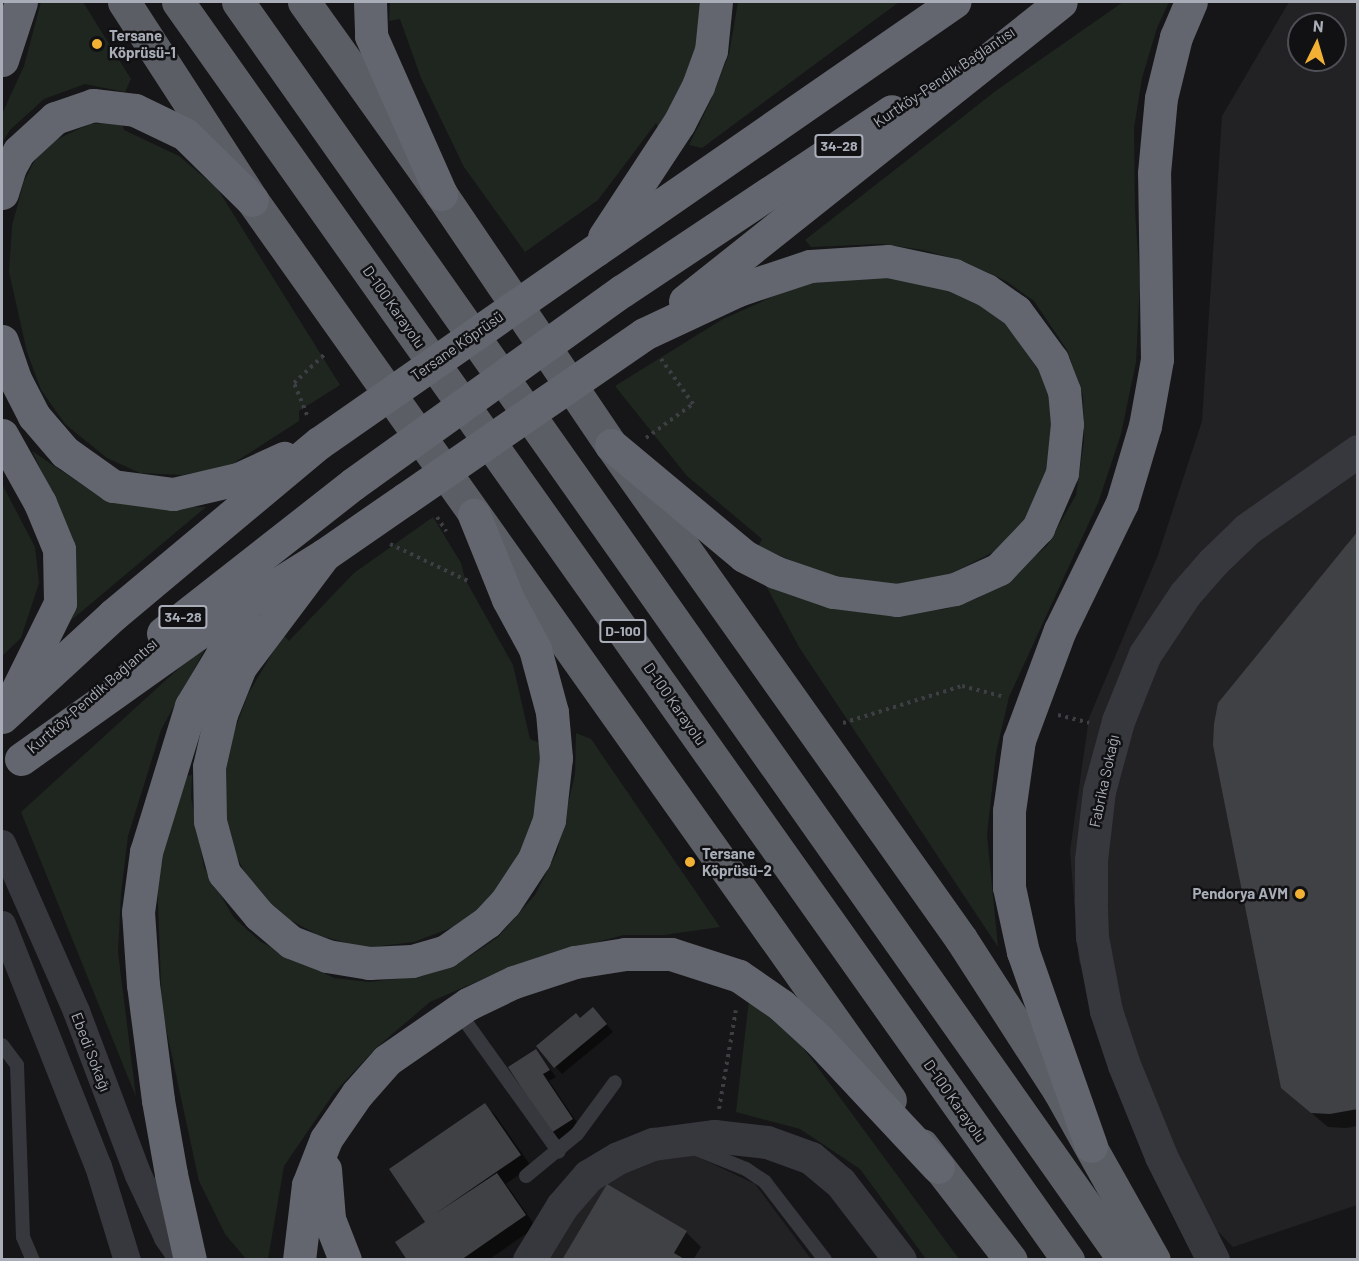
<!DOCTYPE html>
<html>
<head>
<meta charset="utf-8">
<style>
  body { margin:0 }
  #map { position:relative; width:1359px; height:1261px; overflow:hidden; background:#161618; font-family:Barlow,sans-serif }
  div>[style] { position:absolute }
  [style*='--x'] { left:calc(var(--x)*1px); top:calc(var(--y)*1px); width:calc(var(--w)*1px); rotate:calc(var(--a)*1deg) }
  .built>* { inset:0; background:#222225 }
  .green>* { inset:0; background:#1e261f }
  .shadow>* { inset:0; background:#0007 }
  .building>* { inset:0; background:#404145 }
  .path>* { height:4px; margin-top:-2px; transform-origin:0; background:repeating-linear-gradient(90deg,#3d3f44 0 3px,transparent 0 7.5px) }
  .service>* { height:14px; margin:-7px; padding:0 7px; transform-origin:7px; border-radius:7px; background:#37383d }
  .minor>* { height:27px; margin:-13.5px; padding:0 13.5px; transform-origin:13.5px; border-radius:13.5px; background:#37383d }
  .tertiary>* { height:33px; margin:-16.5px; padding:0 16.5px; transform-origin:16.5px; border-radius:16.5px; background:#37383d }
  .trunk>* { height:33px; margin:-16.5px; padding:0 16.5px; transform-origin:16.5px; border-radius:16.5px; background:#5b5e65 }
  .motorway>* { height:33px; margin:-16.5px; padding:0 16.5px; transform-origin:16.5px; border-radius:16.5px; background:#63666e }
  .motorway-bridge>* { height:33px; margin:-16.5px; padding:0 16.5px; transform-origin:16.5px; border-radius:16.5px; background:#63666e }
  .dots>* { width:16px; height:16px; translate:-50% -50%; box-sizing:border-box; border:3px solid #111113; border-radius:50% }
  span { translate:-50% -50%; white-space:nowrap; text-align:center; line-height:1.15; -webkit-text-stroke:5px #111113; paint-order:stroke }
  .shield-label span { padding:2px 4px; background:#111113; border:2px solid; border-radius:4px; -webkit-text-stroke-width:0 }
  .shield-label { font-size:14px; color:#a8adb8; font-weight:700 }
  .poi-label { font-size:15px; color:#a8adb8; font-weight:700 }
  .left { translate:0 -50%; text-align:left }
  .right { translate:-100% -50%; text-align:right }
  .street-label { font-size:15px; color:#a8adb8 }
  .frame { position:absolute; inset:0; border:3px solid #a8adb8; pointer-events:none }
  .north { position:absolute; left:1287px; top:12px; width:60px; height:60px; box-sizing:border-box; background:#111113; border:2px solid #4d4f55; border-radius:50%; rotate:5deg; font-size:16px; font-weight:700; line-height:24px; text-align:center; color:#a8adb8 }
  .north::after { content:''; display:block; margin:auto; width:21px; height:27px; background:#f2b134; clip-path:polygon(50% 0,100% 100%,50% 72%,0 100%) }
</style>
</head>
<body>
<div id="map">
  <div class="built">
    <i style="clip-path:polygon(evenodd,1289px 2px,1357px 2px,1357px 1205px,1233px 1247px,1146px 1158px,1079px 961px,1070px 851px,1089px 718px,1158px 555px,1202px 421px,1222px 116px,1289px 2px,1299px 24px,1335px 24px,1335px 60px,1299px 60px,1299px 24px)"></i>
    <i style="clip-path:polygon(692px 1154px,755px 1184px,811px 1259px,544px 1260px,583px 1196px,642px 1158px)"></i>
  </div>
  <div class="green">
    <i style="clip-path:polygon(41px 2px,83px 2px,131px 79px,125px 92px,85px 84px,44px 99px,10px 130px,2px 143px,2px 114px,24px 66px)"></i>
    <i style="clip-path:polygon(390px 2px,706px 2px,694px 62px,660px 131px,656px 123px,598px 200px,525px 252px,464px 167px,421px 78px,400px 19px,389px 21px)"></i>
    <i style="clip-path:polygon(738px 2px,899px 2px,702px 148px,689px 145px,711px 100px,729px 54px)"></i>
    <i style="clip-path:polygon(1123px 2px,1169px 2px,1157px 28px,1142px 78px,1134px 128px,1135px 210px,1140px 285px,1136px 362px,1121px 434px,1098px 503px,1009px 697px,996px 753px,987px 835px,998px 947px,799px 647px,764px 582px,890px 615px,946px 609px,978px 598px,1010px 577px,1047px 546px,1076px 495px,1084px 441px,1083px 395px,1067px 350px,1034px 301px,1006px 281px,965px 262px,923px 250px,882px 244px,811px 247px,805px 240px,997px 90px)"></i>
    <i style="clip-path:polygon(121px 122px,124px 130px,179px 156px,217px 188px,340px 385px,299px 411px,299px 421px,229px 466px,182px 475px,140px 473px,107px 458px,65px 424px,41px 390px,27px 352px,9px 272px,12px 226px,24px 181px,35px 160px,53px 141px,90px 124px)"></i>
    <i style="clip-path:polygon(874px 274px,968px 295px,1013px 330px,1040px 366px,1052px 400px,1052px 464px,1028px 521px,1001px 548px,935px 582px,892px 586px,825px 574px,758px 547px,762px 539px,687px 476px,615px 386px,723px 319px,799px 285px,828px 278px)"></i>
    <i style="clip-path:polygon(32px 451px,96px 494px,143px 507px,206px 507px,69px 622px,64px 519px)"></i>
    <i style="clip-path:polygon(2px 484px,35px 547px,39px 583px,21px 638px,2px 656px)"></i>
    <i style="clip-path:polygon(433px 517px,461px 563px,465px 579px,513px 665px,530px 739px,540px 743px,540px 784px,533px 824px,501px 891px,459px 925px,414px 942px,364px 948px,318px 935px,277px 913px,249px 881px,233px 849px,224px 819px,224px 778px,231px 740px,248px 694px,283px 635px,289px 641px,354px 573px)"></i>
    <i style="clip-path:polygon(210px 640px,161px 730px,128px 836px,121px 894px,118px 952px,136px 1097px,21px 812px)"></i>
    <i style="clip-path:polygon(576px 733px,591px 739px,720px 927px,664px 935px,624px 935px,582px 946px,512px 966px,430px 1002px,376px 1048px,334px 1093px,284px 1166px,268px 1259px,246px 1259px,225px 1234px,199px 1181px,162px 1010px,157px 880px,180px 777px,192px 775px,191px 797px,204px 867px,234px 918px,261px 942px,334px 978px,369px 982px,404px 978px,470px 956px,498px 937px,535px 895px,557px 852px,575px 774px)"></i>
    <i style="clip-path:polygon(749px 1000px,799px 1042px,959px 1259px,926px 1259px,860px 1169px,800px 1129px,736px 1112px)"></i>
  </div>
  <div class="shadow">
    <i style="clip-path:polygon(1358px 532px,1358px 1126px,1346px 1128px,1328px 1127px,1282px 1088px)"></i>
    <i style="clip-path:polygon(600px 1016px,613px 1032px,562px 1074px,538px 1047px)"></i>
    <i style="clip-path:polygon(536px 1051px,556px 1077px,549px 1081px,580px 1127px,560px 1140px,553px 1133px)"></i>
    <i style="clip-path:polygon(485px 1105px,496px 1116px,531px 1166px,506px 1184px,536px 1227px,488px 1260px,409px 1260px)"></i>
    <i style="clip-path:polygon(686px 1232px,701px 1247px,693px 1260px,563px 1260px)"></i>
  </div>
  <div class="building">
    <i style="clip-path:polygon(1358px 531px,1358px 1109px,1330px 1114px,1311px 1113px,1281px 1088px,1213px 745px,1214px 724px,1218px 703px)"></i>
    <i style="clip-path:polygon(593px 1007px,607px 1024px,554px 1068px,536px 1046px,576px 1013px,580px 1018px)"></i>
    <i style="clip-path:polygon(536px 1049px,550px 1070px,543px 1074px,573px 1119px,551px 1133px,508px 1067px)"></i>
    <i style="clip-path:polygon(485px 1103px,521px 1155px,435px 1214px,497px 1173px,526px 1215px,461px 1260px,407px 1260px,395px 1242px,425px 1222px,389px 1169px)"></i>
    <i style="clip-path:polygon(607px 1184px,687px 1231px,674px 1253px,686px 1260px,562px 1260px)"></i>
  </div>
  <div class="path">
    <i style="--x:307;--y:415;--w:35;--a:-112"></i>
    <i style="--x:294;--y:383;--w:42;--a:-43.1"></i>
    <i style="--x:646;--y:438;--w:58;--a:-35.9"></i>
    <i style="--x:693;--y:404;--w:55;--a:-125.4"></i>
    <i style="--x:437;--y:517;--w:17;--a:57"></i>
    <i style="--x:390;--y:544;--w:89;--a:25.4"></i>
    <i style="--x:1058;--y:715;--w:32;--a:14"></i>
    <i style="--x:843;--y:723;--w:125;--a:-17.3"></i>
    <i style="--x:962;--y:686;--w:44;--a:14.3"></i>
    <i style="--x:719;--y:1109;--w:100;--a:-80.3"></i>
  </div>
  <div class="service">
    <i style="--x:458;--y:1011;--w:173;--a:54.4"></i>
    <i style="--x:2;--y:1045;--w:25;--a:53"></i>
    <i style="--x:17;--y:1065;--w:172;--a:88"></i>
    <i style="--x:23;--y:1237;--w:25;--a:67"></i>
    <i style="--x:694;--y:1148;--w:56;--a:22"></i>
    <i style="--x:746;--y:1169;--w:23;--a:34"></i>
    <i style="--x:765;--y:1182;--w:98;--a:52.4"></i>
    <i style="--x:526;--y:1176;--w:66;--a:-39.5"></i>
    <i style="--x:577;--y:1134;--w:64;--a:-53.8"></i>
  </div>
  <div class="minor">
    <i style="--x:2;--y:843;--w:184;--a:66.2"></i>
    <i style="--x:76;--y:1011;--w:175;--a:69.3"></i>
    <i style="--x:138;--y:1175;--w:68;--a:64.9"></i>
    <i style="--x:167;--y:1237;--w:28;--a:55"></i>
    <i style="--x:2;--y:924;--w:260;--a:68.4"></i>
    <i style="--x:98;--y:1166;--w:98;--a:72.9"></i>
  </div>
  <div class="tertiary">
    <i style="--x:529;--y:1260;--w:63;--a:-58.6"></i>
    <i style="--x:562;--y:1206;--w:40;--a:-49"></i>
    <i style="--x:588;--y:1176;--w:35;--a:-31"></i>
    <i style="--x:618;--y:1158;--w:38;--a:-22"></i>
    <i style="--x:653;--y:1144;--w:62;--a:-7.5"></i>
    <i style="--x:714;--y:1136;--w:53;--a:6.5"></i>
    <i style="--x:767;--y:1142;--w:47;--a:20"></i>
    <i style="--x:811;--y:1158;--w:38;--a:40"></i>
    <i style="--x:840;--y:1182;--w:98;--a:52.4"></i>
    <i style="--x:1213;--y:1260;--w:116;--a:-116.6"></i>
    <i style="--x:1161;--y:1156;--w:98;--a:-112.1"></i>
    <i style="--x:1124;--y:1065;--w:57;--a:-108.4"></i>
    <i style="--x:1106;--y:1011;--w:75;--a:-100.7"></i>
    <i style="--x:1092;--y:937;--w:38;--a:-92"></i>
    <i style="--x:1091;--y:899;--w:39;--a:-90"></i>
    <i style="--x:1091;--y:860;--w:69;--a:-83.4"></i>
    <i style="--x:1099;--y:791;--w:73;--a:-74.8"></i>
    <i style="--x:1118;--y:721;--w:72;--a:-68.1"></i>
    <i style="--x:1145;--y:654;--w:72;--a:-56.3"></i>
    <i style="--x:1185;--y:594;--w:43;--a:-48.8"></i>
    <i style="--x:1213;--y:562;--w:47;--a:-44.1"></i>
    <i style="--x:1247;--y:529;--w:136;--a:-35.1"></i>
  </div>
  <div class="trunk">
    <i style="--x:124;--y:2;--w:236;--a:57.1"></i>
    <i style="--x:252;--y:200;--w:1103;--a:54.67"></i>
    <i style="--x:178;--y:2;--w:1541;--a:54.72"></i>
    <i style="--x:238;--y:2;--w:1539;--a:54.84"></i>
    <i style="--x:304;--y:2;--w:236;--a:54.5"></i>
    <i style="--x:441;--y:194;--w:303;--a:55.9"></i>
    <i style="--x:611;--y:445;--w:605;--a:54.68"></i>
    <i style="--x:961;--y:939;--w:181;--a:57.2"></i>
    <i style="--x:1059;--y:1091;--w:194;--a:60.7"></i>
    <i style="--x:922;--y:1145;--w:145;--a:52.3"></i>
  </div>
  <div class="motorway">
    <i style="--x:370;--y:2;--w:34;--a:88"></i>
    <i style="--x:371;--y:36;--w:173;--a:66.1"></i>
    <i style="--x:2;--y:60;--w:61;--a:-71.9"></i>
    <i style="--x:2;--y:193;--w:27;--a:-73"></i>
    <i style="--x:10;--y:167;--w:18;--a:-61"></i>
    <i style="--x:19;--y:151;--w:49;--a:-42.5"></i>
    <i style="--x:55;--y:118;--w:40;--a:-18.9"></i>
    <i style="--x:93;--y:105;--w:42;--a:6.8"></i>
    <i style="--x:135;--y:110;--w:55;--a:25.6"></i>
    <i style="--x:185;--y:134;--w:94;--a:44.6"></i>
    <i style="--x:604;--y:237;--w:136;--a:-56.7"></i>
    <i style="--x:679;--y:123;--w:42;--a:-62.8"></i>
    <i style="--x:698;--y:86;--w:37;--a:-70"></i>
    <i style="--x:711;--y:51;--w:49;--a:-84.2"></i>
    <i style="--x:596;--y:250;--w:436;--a:-34.7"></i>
    <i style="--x:622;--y:291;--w:324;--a:-33.7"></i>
    <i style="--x:685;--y:301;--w:480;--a:-38.5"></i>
    <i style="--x:2;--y:341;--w:40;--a:71.1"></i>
    <i style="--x:15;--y:379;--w:42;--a:62.8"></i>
    <i style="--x:34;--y:416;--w:48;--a:49.3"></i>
    <i style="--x:65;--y:452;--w:59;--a:35.3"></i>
    <i style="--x:113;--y:486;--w:61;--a:7.6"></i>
    <i style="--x:173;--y:494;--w:67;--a:-13"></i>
    <i style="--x:238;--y:479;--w:51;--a:-24.5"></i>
    <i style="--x:2;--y:435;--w:78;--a:60.8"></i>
    <i style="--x:40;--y:503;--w:50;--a:67.6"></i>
    <i style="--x:59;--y:549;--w:54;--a:88.9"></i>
    <i style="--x:60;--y:603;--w:102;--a:116.3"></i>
    <i style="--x:611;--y:445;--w:173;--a:39.8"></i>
    <i style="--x:744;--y:556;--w:35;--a:27"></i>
    <i style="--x:775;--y:572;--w:61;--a:19"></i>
    <i style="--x:833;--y:592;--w:64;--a:7.1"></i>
    <i style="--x:897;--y:600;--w:59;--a:-10.7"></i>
    <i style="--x:955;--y:589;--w:48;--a:-24.4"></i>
    <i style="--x:999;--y:569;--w:57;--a:-46.4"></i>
    <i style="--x:1038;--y:528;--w:60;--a:-66.4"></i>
    <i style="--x:1062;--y:473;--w:49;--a:-84.2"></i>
    <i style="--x:1067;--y:424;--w:33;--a:-95"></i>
    <i style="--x:1064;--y:391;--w:33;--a:-111"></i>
    <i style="--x:1052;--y:360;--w:61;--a:-126.3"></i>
    <i style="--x:1016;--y:311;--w:37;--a:-145"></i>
    <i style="--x:986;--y:290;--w:35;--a:-155"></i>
    <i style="--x:954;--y:275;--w:67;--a:-168"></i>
    <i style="--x:888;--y:261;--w:78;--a:176.3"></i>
    <i style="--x:810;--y:266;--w:76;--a:161.6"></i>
    <i style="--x:738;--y:290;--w:104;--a:154.9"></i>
    <i style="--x:324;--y:555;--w:140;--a:126.9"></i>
    <i style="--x:240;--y:667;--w:51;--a:112"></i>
    <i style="--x:221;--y:714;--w:54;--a:102.8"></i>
    <i style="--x:209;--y:767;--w:54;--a:88.9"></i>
    <i style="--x:210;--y:821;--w:54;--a:74.9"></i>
    <i style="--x:224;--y:873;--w:55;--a:50.2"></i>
    <i style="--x:259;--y:915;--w:42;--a:40.2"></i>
    <i style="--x:291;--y:942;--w:39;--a:21"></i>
    <i style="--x:327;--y:956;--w:43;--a:9.5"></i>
    <i style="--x:369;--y:963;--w:43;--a:-2.7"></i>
    <i style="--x:412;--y:961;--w:35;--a:-16"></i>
    <i style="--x:446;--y:951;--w:50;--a:-35.3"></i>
    <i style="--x:487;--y:922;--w:26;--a:-47"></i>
    <i style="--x:505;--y:903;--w:53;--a:-56.6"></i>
    <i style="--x:534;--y:859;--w:42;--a:-69"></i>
    <i style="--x:549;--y:820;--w:62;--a:-83.6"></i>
    <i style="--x:556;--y:758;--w:46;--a:-95"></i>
    <i style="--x:552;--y:712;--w:65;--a:-105.1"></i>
    <i style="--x:535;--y:649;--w:57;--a:-118.4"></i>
    <i style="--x:508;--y:599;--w:91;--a:-112"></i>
    <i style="--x:163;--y:633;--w:241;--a:-38.1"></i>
    <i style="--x:2;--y:717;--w:151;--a:-42.6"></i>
    <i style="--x:113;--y:615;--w:268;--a:-39.9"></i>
    <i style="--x:21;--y:759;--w:216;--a:-35.4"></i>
    <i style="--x:197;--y:634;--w:150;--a:-31.9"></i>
    <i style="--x:324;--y:555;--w:98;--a:-34.7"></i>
    <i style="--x:1091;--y:1146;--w:206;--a:-109.3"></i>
    <i style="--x:1023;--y:952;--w:66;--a:-102.2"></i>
    <i style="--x:1009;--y:887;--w:76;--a:-90"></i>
    <i style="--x:1009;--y:811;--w:72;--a:-82"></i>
    <i style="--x:1019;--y:740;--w:117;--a:-69.6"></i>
    <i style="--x:1060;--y:630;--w:141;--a:-64"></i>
    <i style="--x:1122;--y:503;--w:80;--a:-73.4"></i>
    <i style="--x:1145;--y:426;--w:68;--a:-79.8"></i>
    <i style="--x:1157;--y:359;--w:186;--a:-90.9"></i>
    <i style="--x:1154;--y:173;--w:75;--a:-84.7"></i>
    <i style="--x:1161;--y:98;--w:63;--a:-76.2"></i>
    <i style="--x:1176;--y:37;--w:38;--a:-67"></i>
    <i style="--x:325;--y:1169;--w:50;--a:85.4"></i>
    <i style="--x:329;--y:1219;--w:44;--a:68.7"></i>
    <i style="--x:190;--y:1260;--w:88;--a:-102.5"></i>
    <i style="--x:171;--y:1174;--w:75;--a:-100"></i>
    <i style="--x:158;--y:1100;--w:116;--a:-97.4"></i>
    <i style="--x:143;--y:985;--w:73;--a:-93.9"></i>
    <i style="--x:138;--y:912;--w:61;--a:-82.4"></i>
    <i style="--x:146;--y:852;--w:153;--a:-72.9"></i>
    <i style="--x:191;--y:706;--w:58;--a:-59"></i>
    <i style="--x:221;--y:656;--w:38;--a:-48"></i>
    <i style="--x:299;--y:1260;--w:76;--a:-83.2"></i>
    <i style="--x:308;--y:1185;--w:49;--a:-68.6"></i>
    <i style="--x:326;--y:1139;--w:55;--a:-55.4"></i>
    <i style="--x:357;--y:1094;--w:45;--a:-48.6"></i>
    <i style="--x:387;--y:1060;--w:98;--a:-34.7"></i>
    <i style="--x:468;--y:1004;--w:51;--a:-25.6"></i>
    <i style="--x:514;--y:982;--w:64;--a:-18.2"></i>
    <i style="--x:575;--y:962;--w:51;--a:-9.1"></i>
    <i style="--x:625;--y:954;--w:46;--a:0"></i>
    <i style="--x:671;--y:954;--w:71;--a:17.9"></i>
    <i style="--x:739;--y:976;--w:51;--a:34.6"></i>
    <i style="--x:781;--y:1005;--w:52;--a:42.6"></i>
    <i style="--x:819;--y:1040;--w:174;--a:46.9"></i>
  </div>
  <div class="motorway-bridge">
    <i style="--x:319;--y:443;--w:338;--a:-34.9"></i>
    <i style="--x:353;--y:484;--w:331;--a:-35.7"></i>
    <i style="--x:405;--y:499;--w:290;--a:-34.6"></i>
  </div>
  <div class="dots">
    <i style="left:97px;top:44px;background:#f2b134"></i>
    <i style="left:690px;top:862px;background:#f2b134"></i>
    <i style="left:1300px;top:894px;background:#f2b134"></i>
  </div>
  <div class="shield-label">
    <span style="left:839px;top:146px">34-28</span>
    <span style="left:183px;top:617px">34-28</span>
    <span style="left:623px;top:631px">D-100</span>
  </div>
  <div class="poi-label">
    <span class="left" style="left:109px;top:44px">Tersane<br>Köprüsü-1</span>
    <span class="left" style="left:702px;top:862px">Tersane<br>Köprüsü-2</span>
    <span class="right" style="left:1288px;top:894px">Pendorya AVM</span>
  </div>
  <div class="street-label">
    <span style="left:944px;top:77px;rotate:-34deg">Kurtköy-Pendik Bağlantısı</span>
    <span style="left:394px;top:307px;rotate:55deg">D-100 Karayolu</span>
    <span style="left:457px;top:346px;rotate:-35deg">Tersane Köprüsü</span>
    <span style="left:92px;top:696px;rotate:-41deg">Kurtköy-Pendik Bağlantısı</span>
    <span style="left:675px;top:704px;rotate:55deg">D-100 Karayolu</span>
    <span style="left:1104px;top:781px;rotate:-78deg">Fabrika Sokağı</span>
    <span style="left:91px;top:1052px;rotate:69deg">Ebedi Sokağı</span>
    <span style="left:955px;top:1101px;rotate:55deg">D-100 Karayolu</span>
  </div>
  <div class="frame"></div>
  <div class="north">N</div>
</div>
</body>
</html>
